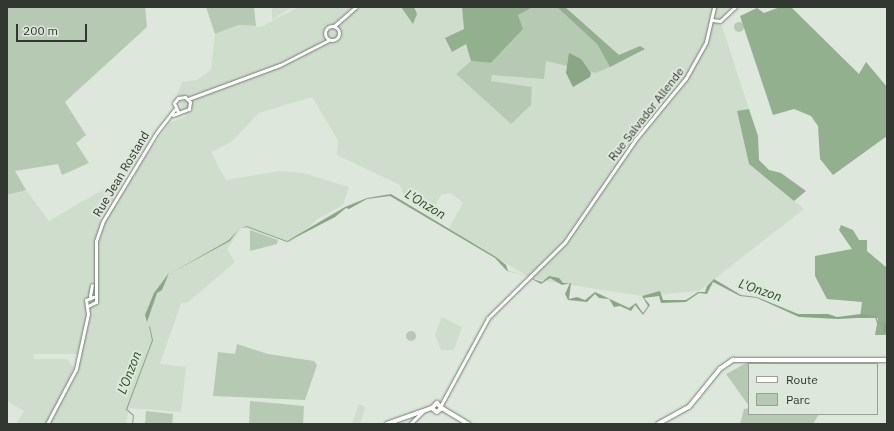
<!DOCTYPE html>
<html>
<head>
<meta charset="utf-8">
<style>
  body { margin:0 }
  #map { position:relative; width:894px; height:431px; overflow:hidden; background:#dde7db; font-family:"IBM Plex Sans",sans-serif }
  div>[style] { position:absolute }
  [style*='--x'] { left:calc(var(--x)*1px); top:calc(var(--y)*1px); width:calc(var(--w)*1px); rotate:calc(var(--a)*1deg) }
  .built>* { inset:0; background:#cfdecc }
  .green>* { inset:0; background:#b6cab3 }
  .round { border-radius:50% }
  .forest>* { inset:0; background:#92af8e }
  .water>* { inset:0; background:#8aa785 }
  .stream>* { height:1px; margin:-0.5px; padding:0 0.5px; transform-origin:0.5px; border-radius:0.5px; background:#8aa785 }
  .roads { filter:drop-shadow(0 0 1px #747c72) drop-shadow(0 0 1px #747c72) }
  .secondary>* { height:3px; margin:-1.5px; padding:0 1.5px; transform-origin:1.5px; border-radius:1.5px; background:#fff }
  .secondary>.ring { margin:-1.5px; padding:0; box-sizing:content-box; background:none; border:3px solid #fff; border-radius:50% }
  .primary>* { height:3.5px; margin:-1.75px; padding:0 1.75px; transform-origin:1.75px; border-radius:1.75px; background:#fff }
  span { translate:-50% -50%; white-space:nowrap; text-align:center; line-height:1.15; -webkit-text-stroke:4px #dde7db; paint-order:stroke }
  .street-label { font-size:12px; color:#333732 }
  .water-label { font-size:13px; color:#254e1f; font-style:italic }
  .frame { position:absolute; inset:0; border:8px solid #333732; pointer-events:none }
  .legend { position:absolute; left:748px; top:363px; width:130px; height:52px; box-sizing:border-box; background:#dde7db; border:1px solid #99a197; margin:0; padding:5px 7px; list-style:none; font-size:12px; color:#333732 }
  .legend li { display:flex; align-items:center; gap:8px; height:20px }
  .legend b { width:20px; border:1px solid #99a197 }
  .scale { position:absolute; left:16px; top:24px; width:71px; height:18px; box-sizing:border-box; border:2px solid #333732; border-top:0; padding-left:5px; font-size:12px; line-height:14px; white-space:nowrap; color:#333732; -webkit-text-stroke:3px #dde7db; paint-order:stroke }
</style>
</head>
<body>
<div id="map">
  <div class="built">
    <i style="clip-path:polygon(272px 7px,292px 7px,272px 20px)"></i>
    <i style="clip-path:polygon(evenodd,298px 7px,738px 7px,721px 23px,749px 109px,737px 112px,749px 164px,804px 209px,699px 291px,642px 296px,533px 279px,448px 230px,463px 203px,451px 193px,441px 195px,431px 213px,404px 196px,400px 185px,337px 155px,338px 140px,312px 97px,259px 113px,231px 142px,211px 152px,226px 180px,279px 171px,303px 173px,349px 187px,343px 205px,319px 218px,290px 243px,242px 227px,227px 249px,235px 262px,187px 303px,181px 303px,160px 364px,186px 367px,181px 412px,129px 408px,126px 424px,16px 424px,24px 411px,7px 401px,7px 195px,26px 190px,49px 221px,106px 188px,114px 200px,170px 123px,186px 116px,177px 96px,182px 82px,197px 80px,211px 70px,215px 34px,238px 25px,261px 27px,298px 7px,34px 354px,76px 354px,81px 359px,75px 379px,70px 377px,74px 368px,67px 359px,33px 359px,34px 354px)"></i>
    <i style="clip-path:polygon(442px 317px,462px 327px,454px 350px,441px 350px,435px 335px)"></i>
    <i style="clip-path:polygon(359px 404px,365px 407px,360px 424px,352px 424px)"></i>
  </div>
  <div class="green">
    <i style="clip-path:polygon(7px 7px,145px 7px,147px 27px,65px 102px,86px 135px,76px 143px,89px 163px,62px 175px,58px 164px,15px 171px,26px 190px,7px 195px)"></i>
    <i style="clip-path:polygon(206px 7px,254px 7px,256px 26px,238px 25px,215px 34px)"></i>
    <i style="clip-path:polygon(533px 7px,557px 7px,597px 44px,610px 67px,596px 73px,546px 61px,544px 79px,492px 75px,491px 81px,532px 87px,531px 105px,511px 124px,456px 74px,471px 61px,491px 63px,523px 29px,518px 15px)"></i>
    <i class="round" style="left:734px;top:22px;width:10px;height:10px"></i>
    <i style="clip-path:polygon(250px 230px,278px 240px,277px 244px,250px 251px)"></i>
    <i class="round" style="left:406px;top:331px;width:10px;height:10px"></i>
    <i style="clip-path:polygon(237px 344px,268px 354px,314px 361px,317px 365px,305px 400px,213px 396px,218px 352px,235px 354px)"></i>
    <i style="clip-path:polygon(750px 361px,785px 364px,749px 364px,749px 406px,726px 374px)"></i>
    <i style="clip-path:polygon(250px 401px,304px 406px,303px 424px,249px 424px)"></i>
    <i style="clip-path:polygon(749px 408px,749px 414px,819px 414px,813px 424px,740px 424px,744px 409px)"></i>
    <i style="clip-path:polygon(146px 411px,173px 414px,172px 424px,145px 424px)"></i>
  </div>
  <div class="forest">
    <i style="clip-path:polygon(401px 7px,414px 7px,417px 14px,413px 24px)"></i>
    <i style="clip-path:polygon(462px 7px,533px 7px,518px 15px,523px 29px,491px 63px,471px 61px,466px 44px,452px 52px,445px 38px,464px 29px)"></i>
    <i style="clip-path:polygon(557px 7px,565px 7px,619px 55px,640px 46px,645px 49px,610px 67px,597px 44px)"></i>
    <i style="clip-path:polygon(780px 7px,791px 7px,859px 74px,866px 62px,887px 87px,887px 136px,833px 175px,820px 159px,818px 126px,811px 116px,794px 109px,773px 115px,740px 16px,757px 8px,764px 13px)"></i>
    <i style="clip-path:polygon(749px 109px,758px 136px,759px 160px,769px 170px,781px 173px,806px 191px,794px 201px,749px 164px,737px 111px)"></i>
    <i style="clip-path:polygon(841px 225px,853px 230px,859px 240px,867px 240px,867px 251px,887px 268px,887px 335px,875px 335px,878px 318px,860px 318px,862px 302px,827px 299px,815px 276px,815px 256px,852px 249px,839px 230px)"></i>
  </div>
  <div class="water">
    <i style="clip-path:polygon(569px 53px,581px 59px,591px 73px,590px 77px,573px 87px,566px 73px)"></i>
    <i style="clip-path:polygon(391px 194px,496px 257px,506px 265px,508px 271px,529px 276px,507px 271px,495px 258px,390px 196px,367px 199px,349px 209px,346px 208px,335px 217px,287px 242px,247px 227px,241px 228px,247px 226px,287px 241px,345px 207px,367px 198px)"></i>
    <i style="clip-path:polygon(238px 230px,230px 241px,171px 273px,229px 240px)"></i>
    <i style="clip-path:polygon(169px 273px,162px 290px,157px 293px,147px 322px,145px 315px,154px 293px)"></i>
    <i style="clip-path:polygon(549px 276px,559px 278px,563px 283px,571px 283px,569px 299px,577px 297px,585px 300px,595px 292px,629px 308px,636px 303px,643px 313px,648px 306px,642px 296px,660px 291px,663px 300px,686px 300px,698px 292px,705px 292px,707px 286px,714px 279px,741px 295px,757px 297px,798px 314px,828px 314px,837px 317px,861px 314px,876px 316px,878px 322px,886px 324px,887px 333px,883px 332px,884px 324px,877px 323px,875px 317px,838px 319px,799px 317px,757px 298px,740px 296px,713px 282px,707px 294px,699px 293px,686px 302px,661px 303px,659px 296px,644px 298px,650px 305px,643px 315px,635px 305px,631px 311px,620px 306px,614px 307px,609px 299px,599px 298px,595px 294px,587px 302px,568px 300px,565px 294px,570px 283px,562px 285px,550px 278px,541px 284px,530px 278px,542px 282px)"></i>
  </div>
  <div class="stream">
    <i style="--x:132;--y:424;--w:9;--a:-84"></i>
    <i style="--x:133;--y:415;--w:9;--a:-139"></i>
    <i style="--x:126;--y:409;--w:74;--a:-69.4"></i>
    <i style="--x:152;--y:340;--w:14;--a:-102"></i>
  </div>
  <div class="roads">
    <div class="secondary">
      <i style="--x:712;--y:20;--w:8;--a:7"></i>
      <i style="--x:720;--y:21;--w:21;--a:-43"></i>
      <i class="ring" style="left:325px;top:26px;width:11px;height:11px"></i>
      <i style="--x:334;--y:26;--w:29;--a:-41"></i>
      <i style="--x:188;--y:99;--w:98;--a:-20.3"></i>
      <i style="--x:280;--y:65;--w:55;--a:-27"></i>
      <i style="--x:173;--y:115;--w:17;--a:-21"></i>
      <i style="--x:189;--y:109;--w:7;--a:-82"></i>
      <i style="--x:190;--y:102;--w:7;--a:-135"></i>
      <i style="--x:185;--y:97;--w:7;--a:172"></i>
      <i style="--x:178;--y:98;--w:6;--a:129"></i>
      <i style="--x:174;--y:103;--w:10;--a:66"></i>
      <i style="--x:90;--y:296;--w:11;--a:-80"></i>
      <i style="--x:88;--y:306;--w:9;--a:-27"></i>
      <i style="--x:96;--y:302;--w:61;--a:-90"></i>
      <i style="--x:96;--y:241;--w:21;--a:-71"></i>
      <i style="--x:103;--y:221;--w:104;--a:-58.8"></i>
      <i style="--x:157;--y:132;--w:29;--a:-52"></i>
      <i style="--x:441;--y:405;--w:99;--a:-61.6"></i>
      <i style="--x:488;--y:318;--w:108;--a:-44.6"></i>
      <i style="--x:565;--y:242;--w:124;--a:-55.5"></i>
      <i style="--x:635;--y:140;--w:80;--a:-50.6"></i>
      <i style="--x:686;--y:78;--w:41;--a:-60.9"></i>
      <i style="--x:706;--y:42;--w:36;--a:-77"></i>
      <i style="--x:47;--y:424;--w:62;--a:-62.2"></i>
      <i style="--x:76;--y:369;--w:56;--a:-77.7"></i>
      <i style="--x:88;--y:314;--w:14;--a:-98"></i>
      <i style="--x:86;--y:300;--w:8;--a:-23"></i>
      <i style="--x:410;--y:424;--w:20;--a:-45"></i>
    </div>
    <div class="primary">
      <i style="--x:432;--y:408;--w:7;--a:-45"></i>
      <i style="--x:437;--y:403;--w:7;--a:45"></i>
      <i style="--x:432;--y:408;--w:6;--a:39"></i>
      <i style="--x:437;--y:412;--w:6;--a:-39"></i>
      <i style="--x:442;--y:408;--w:31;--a:31"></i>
      <i style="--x:387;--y:424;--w:48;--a:-19.6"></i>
      <i style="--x:658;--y:424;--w:35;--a:-29"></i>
      <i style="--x:689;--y:407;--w:49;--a:-50.8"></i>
      <i style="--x:720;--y:369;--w:16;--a:-35"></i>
      <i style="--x:733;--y:360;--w:154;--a:0"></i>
    </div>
  </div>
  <div class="street-label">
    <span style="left:646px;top:114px;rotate:-52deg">Rue Salvador Allende</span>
    <span style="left:121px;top:174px;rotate:-59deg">Rue Jean Rostand</span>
  </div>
  <div class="water-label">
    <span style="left:425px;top:205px;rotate:31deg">L'Onzon</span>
    <span style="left:760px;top:291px;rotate:19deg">L'Onzon</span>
    <span style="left:130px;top:373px;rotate:-69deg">L'Onzon</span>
  </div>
  <div class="frame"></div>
  <ul class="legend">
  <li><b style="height:5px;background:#fff"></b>Route</li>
  <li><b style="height:11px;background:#b6cab3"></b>Parc</li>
  </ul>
  <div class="scale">200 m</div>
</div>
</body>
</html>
